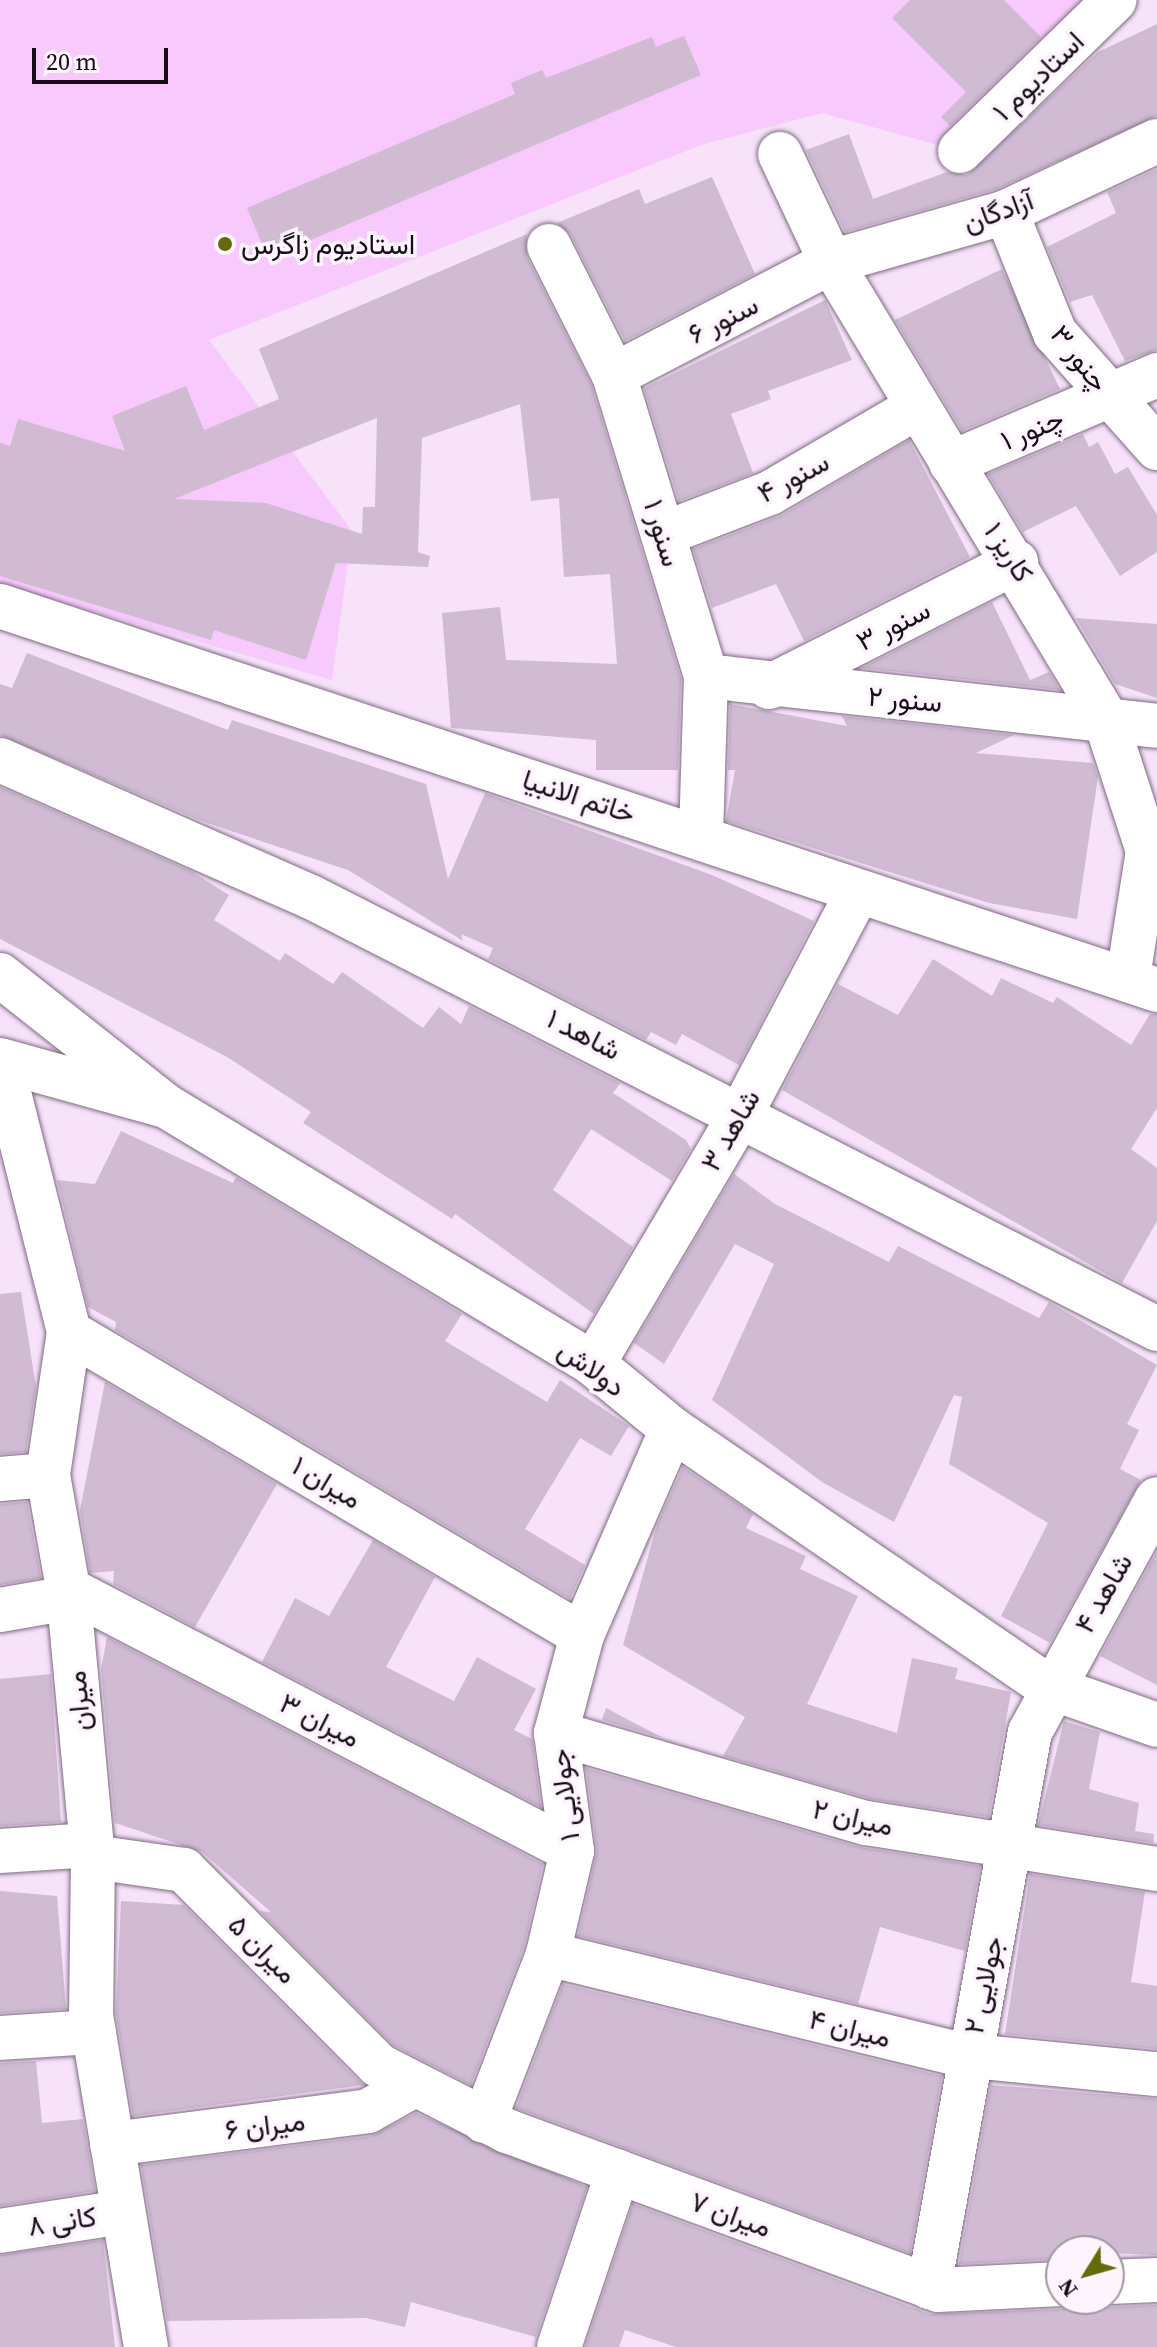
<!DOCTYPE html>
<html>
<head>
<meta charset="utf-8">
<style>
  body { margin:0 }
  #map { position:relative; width:1157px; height:2347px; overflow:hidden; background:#f7e2fa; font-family:"Source Serif 4",Vazirmatn,serif }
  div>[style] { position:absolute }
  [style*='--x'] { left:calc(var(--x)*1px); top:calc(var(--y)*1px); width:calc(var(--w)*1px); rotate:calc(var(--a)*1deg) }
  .green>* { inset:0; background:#f7c9fc }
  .building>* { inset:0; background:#d0bbd3 }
  .roads { filter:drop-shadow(0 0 2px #7e6b80) drop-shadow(0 0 2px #7e6b80) }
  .minor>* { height:44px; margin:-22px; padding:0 22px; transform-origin:22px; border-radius:22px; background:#fff }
  .tertiary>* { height:44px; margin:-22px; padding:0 22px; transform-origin:22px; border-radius:22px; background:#fff }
  .dots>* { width:22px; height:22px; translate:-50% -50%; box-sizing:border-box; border:4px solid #fdf4fe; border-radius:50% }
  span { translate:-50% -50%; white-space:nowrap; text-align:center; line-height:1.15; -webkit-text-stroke:7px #fdf4fe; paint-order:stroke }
  .street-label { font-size:28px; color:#150e16 }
  .poi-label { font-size:28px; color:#150e16 }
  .left { translate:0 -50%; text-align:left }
  .north { position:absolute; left:1045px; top:2235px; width:80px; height:80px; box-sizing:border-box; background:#fdf4fe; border:2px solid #a098a1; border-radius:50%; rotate:233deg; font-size:22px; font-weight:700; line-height:32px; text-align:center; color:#150e16 }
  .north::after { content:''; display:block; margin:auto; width:28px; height:36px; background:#656a0a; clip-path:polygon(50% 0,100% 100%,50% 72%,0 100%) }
  .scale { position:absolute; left:32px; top:48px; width:136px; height:36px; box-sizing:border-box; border:4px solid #150e16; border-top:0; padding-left:10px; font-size:24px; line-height:28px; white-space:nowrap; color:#150e16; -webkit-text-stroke:6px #fdf4fe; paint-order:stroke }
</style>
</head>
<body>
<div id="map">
  <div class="green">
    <i style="clip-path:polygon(0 0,1089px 0,952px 149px,822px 113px,704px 144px,209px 340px,352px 531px,332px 680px,0 585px)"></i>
  </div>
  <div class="building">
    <i style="clip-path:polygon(910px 0,1004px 0,1041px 37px,950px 126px,941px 117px,966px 92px,892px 18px)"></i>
    <i style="clip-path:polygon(1157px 24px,1157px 116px,997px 189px,845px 232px,806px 150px,849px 134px,873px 199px,947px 172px,967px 175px,1098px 52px)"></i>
    <i style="clip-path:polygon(684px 36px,701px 75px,268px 258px,247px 208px,515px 94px,511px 83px,542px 70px,546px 78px,652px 37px,656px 47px)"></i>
    <i style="clip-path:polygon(1157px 169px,1157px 350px,1125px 361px,1092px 295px,1070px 302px,1047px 247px,1116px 213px,1107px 192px)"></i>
    <i style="clip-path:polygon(712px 177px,755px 274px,625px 341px,571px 235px,557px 223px,639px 189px,645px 204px)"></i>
    <i style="clip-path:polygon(evenodd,527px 234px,527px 257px,591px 384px,681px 679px,678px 770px,596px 770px,596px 740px,451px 728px,442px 613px,500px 607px,506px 660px,617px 664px,610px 574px,564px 577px,559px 498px,531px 501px,520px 404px,422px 438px,418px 552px,430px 556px,428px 567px,336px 563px,306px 660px,214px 630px,211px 640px,0 576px,0 443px,10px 446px,18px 419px,125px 451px,112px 416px,186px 386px,204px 430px,279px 399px,259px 349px,527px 234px,377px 418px,375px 507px,363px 507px,362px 534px,266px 503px,174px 499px,377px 418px)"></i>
    <i style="clip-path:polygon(1002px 269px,1060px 389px,962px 431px,895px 320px)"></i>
    <i style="clip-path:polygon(825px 300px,852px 360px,768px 391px,771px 399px,731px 414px,753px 473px,679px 501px,644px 388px)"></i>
    <i style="clip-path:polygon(1083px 434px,1089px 447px,1098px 442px,1115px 474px,1128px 467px,1157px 515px,1157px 552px,1120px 576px,1076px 506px,1023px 532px,988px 474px)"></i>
    <i style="clip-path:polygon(909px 440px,970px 557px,804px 641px,776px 584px,712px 608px,693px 549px,782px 515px)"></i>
    <i style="clip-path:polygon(992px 602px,1030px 680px,1049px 672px,1060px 690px,862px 668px)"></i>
    <i style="clip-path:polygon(1076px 618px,1157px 624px,1157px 698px,1115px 684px)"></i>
    <i style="clip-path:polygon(27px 653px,228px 730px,232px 720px,426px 784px,448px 879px,485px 793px,712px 875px,814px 921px,739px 1065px,682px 1034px,676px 1045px,651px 1032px,646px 1040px,488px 959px,493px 948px,461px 934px,463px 941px,348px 870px,204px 822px,0 735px,0 684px,12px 688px)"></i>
    <i style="clip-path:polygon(730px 704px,847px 726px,842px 716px,1014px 735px,976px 753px,1093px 763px,1098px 777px,1077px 919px,989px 903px,726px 821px,735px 770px,728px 770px)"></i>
    <i style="clip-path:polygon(0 787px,191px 871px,229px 895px,214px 920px,280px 961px,285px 953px,333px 984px,342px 972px,423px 1028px,439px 1007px,461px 1024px,469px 1006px,620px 1083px,613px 1093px,686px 1140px,691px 1149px,672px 1181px,591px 1129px,553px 1190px,633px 1247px,594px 1314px,455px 1214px,452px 1219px,303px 1123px,311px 1112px,227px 1057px,0 939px)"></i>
    <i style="clip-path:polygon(933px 959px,992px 996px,1001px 978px,1053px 1003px,1057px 997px,1131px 1045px,1150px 1014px,1157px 1014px,1157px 1108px,1131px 1149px,1157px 1168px,1157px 1221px,1122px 1283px,782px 1090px,838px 984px,898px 1015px)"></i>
    <i style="clip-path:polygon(121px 1131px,233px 1183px,236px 1177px,462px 1314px,445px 1341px,547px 1402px,560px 1380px,629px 1426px,611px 1456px,580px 1438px,525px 1529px,585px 1565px,570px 1599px,115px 1330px,116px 1322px,88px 1307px,57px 1180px,95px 1184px)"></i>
    <i style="clip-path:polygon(734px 1174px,775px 1204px,889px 1262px,898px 1246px,1039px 1318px,1049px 1302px,1157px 1365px,1127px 1424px,1139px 1430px,1120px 1469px,1141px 1480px,1050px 1643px,1001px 1616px,1048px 1523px,949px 1464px,962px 1397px,954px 1395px,894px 1522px,822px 1482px,712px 1400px,774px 1264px,735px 1244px,664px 1364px,634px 1343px)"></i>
    <i style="clip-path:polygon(21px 1292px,36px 1387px,26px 1452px,0 1454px,0 1294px)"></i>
    <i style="clip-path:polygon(105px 1382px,277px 1484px,195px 1627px,113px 1584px,114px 1571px,90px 1573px,80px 1510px)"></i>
    <i style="clip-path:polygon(683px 1467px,753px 1514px,746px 1528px,806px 1556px,800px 1569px,858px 1596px,807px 1704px,897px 1733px,912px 1658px,958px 1668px,955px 1679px,1011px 1692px,989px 1817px,871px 1799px,723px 1756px,745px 1717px,623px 1645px,657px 1525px)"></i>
    <i style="clip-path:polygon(27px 1502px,41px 1578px,0 1585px,0 1504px)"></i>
    <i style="clip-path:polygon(373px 1540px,435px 1577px,386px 1667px,454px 1701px,477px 1657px,536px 1689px,514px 1730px,532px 1739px,541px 1807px,262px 1662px,295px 1598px,329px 1616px)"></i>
    <i style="clip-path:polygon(1157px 1551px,1157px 1685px,1100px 1656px)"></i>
    <i style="clip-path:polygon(107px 1637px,543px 1864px,524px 1947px,471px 2085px,393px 2045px,260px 1911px,271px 1912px,202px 1852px,115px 1823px,101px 1669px)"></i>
    <i style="clip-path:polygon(51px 1674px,61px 1822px,0 1826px,0 1679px)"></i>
    <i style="clip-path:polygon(606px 1708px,663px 1738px,602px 1720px)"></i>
    <i style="clip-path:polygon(1064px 1721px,1100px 1732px,1089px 1789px,1139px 1803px,1135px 1831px,1154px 1834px,1153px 1843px,1038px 1825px)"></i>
    <i style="clip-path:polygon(586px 1768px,859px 1847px,980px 1866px,965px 1951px,880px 1927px,858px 2004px,578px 1936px,597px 1851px)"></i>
    <i style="clip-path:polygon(1030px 1874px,1145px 1892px,1131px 1982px,1157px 1986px,1157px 2049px,1005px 2034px)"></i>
    <i style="clip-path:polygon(0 1891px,57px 1896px,66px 2009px,0 2013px)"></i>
    <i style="clip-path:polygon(121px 1901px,184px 1905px,363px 2085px,133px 2116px,116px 2013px)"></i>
    <i style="clip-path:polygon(563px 1984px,942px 2076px,910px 2253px,516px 2108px)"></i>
    <i style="clip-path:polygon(36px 2061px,42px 2123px,83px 2119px,95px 2191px,0 2206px,0 2063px)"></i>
    <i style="clip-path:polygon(991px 2085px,1157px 2099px,1157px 2255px,1061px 2251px,1061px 2259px,959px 2264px)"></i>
    <i style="clip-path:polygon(416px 2113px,587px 2187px,536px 2337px,411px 2302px,405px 2327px,366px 2318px,167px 2321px,141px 2165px,371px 2136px)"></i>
    <i style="clip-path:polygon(633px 2204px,930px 2314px,1062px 2309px,1080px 2299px,1110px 2307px,1157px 2305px,1157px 2347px,676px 2347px,625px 2330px,619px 2347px,585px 2347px)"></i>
    <i style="clip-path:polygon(103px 2240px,115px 2347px,0 2347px,0 2255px)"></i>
  </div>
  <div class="roads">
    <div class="minor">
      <i style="--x:960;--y:151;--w:216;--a:-44.3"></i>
      <i style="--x:780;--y:154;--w:119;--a:64.7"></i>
      <i style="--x:831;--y:262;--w:529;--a:58.92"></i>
      <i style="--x:1104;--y:715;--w:143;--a:72.1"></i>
      <i style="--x:1148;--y:851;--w:128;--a:99"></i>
      <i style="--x:1006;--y:212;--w:131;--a:68"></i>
      <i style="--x:1055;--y:333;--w:154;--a:48.4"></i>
      <i style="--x:549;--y:246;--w:144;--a:63.3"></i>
      <i style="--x:614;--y:375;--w:315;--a:73"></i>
      <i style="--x:706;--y:676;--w:160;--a:91.8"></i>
      <i style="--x:614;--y:375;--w:245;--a:-27.5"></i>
      <i style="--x:951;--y:463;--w:224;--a:-23.1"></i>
      <i style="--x:663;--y:534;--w:115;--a:-21"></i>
      <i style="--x:770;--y:493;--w:170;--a:-30.3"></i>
      <i style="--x:0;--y:606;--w:1219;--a:18.36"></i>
      <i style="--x:706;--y:676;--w:454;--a:6.3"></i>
      <i style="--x:769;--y:687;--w:277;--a:-26.8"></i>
      <i style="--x:0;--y:760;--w:340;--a:23.8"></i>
      <i style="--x:311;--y:897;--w:950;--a:27.05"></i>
      <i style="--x:0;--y:975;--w:211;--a:38.3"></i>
      <i style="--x:1;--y:1061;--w:279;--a:75.9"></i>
      <i style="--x:69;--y:1332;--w:145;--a:98.4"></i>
      <i style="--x:48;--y:1475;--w:116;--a:80"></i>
      <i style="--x:68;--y:1589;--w:269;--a:84.7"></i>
      <i style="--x:93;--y:1857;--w:158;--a:90.7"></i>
      <i style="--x:91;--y:2015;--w:337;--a:80.6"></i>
      <i style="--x:69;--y:1332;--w:596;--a:30.57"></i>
      <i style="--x:593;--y:1364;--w:293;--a:-59.4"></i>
      <i style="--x:742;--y:1112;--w:249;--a:-62.2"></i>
      <i style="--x:0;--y:1479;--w:48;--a:-4.8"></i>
      <i style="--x:68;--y:1589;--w:568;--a:27.47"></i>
      <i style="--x:0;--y:1610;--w:70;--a:-9.9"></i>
      <i style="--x:556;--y:1733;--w:323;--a:16.2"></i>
      <i style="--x:866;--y:1823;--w:295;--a:9"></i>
      <i style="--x:0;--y:1851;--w:92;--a:-3.7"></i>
      <i style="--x:93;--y:1857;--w:92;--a:8.1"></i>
      <i style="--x:184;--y:1870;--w:275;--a:45.1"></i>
      <i style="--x:378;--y:2065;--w:145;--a:27.1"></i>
      <i style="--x:507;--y:2131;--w:459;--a:20.2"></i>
      <i style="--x:938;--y:2290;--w:123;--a:-2.8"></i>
      <i style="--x:548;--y:1954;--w:426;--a:13.7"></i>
      <i style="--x:962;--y:2055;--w:196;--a:5.6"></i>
      <i style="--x:0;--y:2038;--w:94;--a:-3.7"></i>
      <i style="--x:484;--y:2121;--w:179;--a:-69"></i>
      <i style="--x:548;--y:1954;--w:106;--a:-76.9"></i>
      <i style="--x:572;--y:1851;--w:119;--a:-97.7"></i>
      <i style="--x:556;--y:1733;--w:101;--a:-75.1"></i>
      <i style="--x:582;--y:1635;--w:225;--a:-66.4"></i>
      <i style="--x:112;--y:2144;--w:258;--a:-7.3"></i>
      <i style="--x:368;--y:2111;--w:49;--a:-29.2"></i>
      <i style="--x:0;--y:2231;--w:124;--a:-8.8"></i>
      <i style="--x:1109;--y:2282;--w:48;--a:-2.4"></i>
      <i style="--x:929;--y:2287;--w:564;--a:-79.69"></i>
      <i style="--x:1030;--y:1732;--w:265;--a:-61.4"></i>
      <i style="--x:559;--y:2347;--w:185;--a:-71.4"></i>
    </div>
    <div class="tertiary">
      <i style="--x:831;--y:262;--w:182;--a:-15.9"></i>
      <i style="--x:1006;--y:212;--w:167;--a:-25.2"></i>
      <i style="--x:0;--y:1060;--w:172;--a:15.5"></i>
      <i style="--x:166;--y:1106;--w:499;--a:31.1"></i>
      <i style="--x:593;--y:1364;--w:102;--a:39.4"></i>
      <i style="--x:672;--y:1429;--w:457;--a:34.4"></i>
      <i style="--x:1049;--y:1687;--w:114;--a:19.4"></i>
    </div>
  </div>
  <div class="dots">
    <i style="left:225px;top:244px;background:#656a0a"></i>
  </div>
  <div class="street-label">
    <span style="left:1038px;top:76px;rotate:-44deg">استادیوم ۱</span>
    <span style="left:998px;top:211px;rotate:-20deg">آزادگان</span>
    <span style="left:723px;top:319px;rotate:-27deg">سنور ۶</span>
    <span style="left:1080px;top:358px;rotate:52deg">چنور ۳</span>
    <span style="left:1032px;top:429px;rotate:-23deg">چنور ۱</span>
    <span style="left:793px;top:477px;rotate:-28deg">سنور ۴</span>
    <span style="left:663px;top:533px;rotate:73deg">سنور ۱</span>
    <span style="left:1009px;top:552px;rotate:57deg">کاریز ۱</span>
    <span style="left:893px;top:625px;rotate:-27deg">سنور ۳</span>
    <span style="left:905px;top:699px;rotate:5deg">سنور ۲</span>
    <span style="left:579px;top:796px;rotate:18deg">خاتم الانبیا</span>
    <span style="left:584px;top:1034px;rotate:27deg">شاهد ۱</span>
    <span style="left:730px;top:1130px;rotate:-60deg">شاهد ۳</span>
    <span style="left:592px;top:1368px;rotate:36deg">دولاش</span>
    <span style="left:327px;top:1482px;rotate:31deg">میران ۱</span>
    <span style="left:1103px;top:1593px;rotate:-60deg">شاهد ۴</span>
    <span style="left:78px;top:1701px;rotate:-95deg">میران</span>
    <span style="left:320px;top:1720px;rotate:27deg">میران ۳</span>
    <span style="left:564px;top:1795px;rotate:-97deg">جولایی ۱</span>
    <span style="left:853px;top:1817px;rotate:13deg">میران ۲</span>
    <span style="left:263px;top:1949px;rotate:45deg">میران ۵</span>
    <span style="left:983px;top:1985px;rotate:-78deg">جولایی ۲</span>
    <span style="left:850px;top:2028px;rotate:14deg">میران ۴</span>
    <span style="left:265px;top:2125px;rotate:-7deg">میران ۶</span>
    <span style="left:731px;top:2214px;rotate:20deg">میران ۷</span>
    <span style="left:62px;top:2221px;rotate:-9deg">کانی ۸</span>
  </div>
  <div class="poi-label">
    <span class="left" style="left:241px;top:244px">استادیوم زاگرس</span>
  </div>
  <div class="north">N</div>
  <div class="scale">20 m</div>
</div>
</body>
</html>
